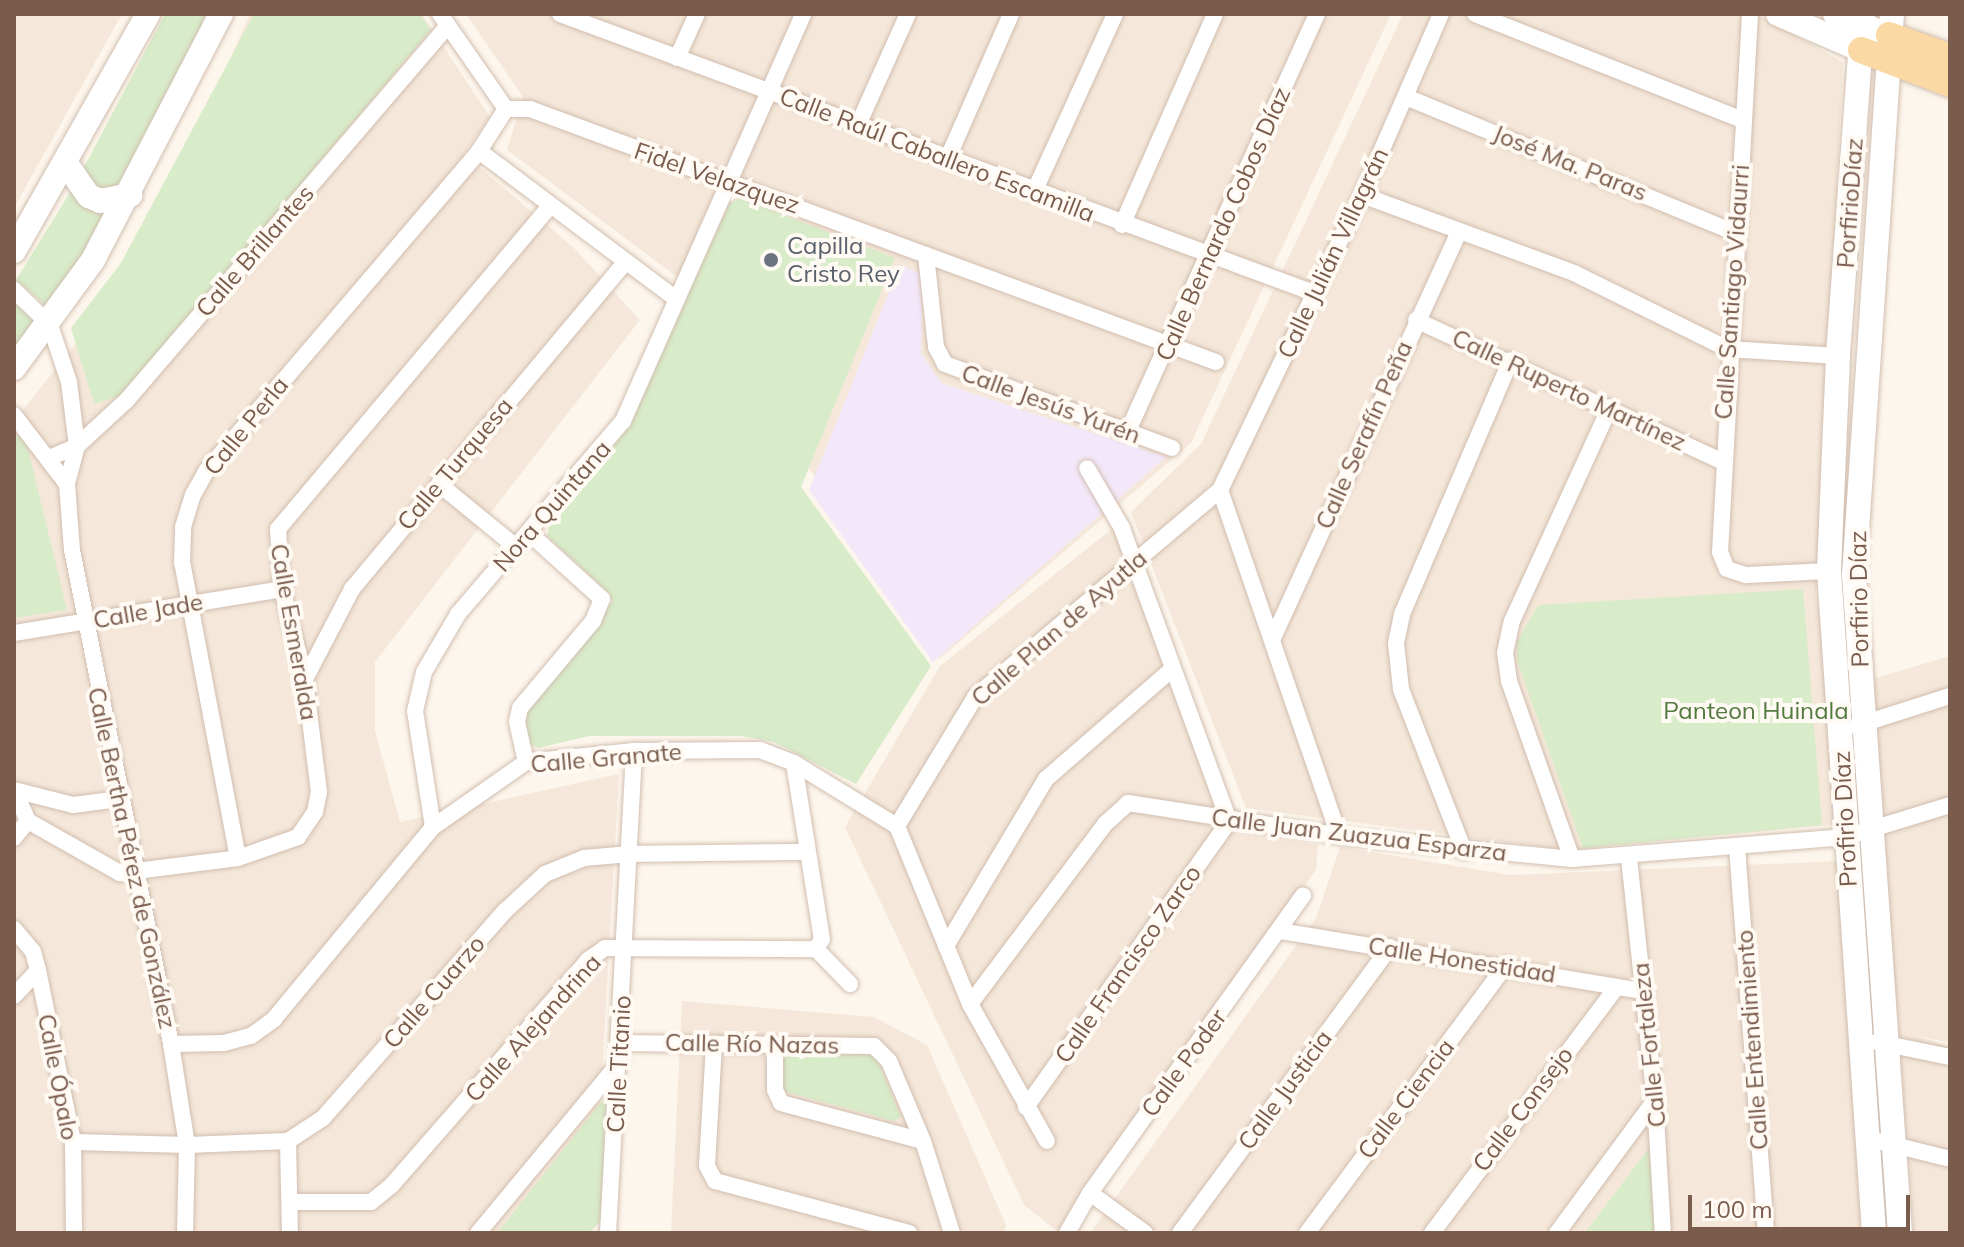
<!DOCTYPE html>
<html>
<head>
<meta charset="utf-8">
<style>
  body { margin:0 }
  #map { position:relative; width:1964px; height:1247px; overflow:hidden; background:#fdf6ec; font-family:Mulish,sans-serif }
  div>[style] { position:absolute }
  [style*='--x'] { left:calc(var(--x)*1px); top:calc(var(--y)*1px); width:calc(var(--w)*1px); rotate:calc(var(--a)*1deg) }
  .residential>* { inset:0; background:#f5e8da }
  .education>* { inset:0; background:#f3e8fa }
  .green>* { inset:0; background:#d8ecc9 }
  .roads { filter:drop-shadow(0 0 2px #d1beb0) drop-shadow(0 0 2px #d1beb0) }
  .street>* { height:16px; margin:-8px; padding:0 8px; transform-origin:8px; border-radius:8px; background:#fff }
  .secondary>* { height:24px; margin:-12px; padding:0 12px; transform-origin:12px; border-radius:12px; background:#fff }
  .primary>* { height:26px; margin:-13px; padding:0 13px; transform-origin:13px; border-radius:13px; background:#fbd9a5 }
  .dots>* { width:22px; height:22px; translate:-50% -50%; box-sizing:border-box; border:4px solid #fffaf3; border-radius:50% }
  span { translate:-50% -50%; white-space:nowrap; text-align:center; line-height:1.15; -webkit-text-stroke:8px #fffaf3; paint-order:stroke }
  .street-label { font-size:24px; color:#7a5c4d }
  .worship-label { font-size:24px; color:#5b616d }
  .left { translate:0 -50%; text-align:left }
  .park-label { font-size:24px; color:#537a41 }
  .frame { position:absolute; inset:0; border:16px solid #7a5c4d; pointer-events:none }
  .scale { position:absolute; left:1688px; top:1195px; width:222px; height:36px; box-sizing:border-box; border:4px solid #7a5c4d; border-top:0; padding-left:10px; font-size:24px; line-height:28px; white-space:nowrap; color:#7a5c4d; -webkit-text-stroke:6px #fffaf3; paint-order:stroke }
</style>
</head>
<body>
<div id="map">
  <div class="residential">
    <i style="clip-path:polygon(14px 14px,122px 14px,14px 208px)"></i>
    <i style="clip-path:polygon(250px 14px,422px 14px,490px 117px,464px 154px,572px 246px,640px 320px,375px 662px,375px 731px,400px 822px,619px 774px,593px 1233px,14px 1233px,14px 421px,140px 263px)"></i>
    <i style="clip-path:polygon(466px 14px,1391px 14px,1191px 443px,939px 659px,680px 279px,507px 150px,523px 97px)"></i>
    <i style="clip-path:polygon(1403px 14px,1757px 14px,1843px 62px,1816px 594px,1851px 823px,1567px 850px,1246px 808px,1131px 512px,1201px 444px)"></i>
    <i style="clip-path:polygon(1118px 524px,1223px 827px,1318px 845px,1316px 870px,1057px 1231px,1024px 1205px,845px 827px,940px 666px)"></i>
    <i style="clip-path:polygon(1950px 656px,1950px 1043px,1915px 1035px,1950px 1047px,1950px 1233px,1914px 1233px,1869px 680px)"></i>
    <i style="clip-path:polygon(1340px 847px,1510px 875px,1841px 861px,1872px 1233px,1090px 1233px,1316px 918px)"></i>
    <i style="clip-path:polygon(682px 1001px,874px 1017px,927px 1045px,1006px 1225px,1004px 1233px,671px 1233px)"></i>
  </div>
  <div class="education">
    <i style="clip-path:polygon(900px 265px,923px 275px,921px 353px,941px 383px,1166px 457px,933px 662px,809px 490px)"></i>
  </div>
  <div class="green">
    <i style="clip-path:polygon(165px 14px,206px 14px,179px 80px,116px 190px,97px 192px,83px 169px)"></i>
    <i style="clip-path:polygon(254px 14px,420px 14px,431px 30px,123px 395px,94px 404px,71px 328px,121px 263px)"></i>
    <i style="clip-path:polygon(71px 191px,110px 209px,83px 261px,49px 308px,16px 280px)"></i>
    <i style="clip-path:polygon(739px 198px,895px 258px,801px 487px,931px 666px,856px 784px,774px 742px,741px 736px,589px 736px,538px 748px,525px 742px,524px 711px,612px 602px,610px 594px,547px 536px,550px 522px,612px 448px,633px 413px,729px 204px)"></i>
    <i style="clip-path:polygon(14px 302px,34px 321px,14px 350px)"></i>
    <i style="clip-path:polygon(14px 434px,26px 441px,67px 610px,14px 618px)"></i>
    <i style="clip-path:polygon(1803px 589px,1822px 825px,1583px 848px,1517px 660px,1517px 642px,1538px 605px)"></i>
    <i style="clip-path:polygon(784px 1052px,868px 1053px,877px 1059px,901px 1117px,894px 1121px,783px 1091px)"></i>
    <i style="clip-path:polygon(606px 1096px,602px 1220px,589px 1233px,497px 1233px)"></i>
    <i style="clip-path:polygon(1652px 1144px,1658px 1233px,1585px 1233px)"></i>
  </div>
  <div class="roads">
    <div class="street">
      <i style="--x:440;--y:14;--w:116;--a:55.2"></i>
      <i style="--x:560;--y:14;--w:804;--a:20.31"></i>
      <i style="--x:1475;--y:14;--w:288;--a:21.6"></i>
      <i style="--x:1750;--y:14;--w:539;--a:93.19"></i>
      <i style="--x:1720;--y:552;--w:18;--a:68"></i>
      <i style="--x:1727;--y:569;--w:20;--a:18"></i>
      <i style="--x:1746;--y:575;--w:83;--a:-2.8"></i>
      <i style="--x:677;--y:58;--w:48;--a:-65.6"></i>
      <i style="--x:1406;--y:97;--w:355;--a:22.4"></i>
      <i style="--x:506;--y:109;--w:24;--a:0"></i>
      <i style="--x:530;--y:109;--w:731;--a:20.24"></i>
      <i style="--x:858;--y:125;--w:122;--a:-65.8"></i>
      <i style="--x:479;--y:151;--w:246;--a:36.9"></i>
      <i style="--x:947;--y:160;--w:159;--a:-66.3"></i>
      <i style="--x:1034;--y:192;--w:196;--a:-65.5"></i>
      <i style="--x:1362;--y:195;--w:226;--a:20.2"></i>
      <i style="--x:1574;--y:273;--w:172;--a:26.3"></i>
      <i style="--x:1728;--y:349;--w:110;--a:3.6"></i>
      <i style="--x:1122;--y:225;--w:231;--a:-66.2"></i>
      <i style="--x:926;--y:255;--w:93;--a:83.8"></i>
      <i style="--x:936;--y:347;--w:19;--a:62"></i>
      <i style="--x:945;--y:364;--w:242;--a:20.3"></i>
      <i style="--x:14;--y:290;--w:50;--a:44.2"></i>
      <i style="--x:50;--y:325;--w:60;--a:71.6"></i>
      <i style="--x:69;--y:382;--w:64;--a:82.9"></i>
      <i style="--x:77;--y:446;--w:39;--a:105"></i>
      <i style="--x:67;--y:484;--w:66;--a:85.7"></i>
      <i style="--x:72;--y:550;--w:504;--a:78.67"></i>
      <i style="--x:171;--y:1044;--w:102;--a:81"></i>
      <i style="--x:187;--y:1145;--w:88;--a:91.3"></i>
      <i style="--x:1416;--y:320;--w:336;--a:24.8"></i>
      <i style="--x:14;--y:415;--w:87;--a:52.5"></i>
      <i style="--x:1127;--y:433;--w:460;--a:-65.6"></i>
      <i style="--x:49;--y:458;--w:30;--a:-23"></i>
      <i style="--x:77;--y:446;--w:68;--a:-42.6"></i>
      <i style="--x:127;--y:400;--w:492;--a:-49.4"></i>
      <i style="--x:439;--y:484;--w:99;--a:39.3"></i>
      <i style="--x:1220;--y:490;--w:365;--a:71"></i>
      <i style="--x:14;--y:633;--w:272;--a:-9.3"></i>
      <i style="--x:1273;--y:638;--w:445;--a:-65.4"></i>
      <i style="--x:305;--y:679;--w:102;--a:-62.4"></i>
      <i style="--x:352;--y:589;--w:426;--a:-50.1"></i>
      <i style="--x:1856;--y:726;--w:99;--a:-17.7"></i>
      <i style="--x:526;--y:762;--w:41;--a:-102.7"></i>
      <i style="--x:517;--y:722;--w:14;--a:-78"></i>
      <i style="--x:520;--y:708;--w:114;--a:-50"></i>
      <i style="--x:593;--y:621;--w:24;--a:-68"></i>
      <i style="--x:602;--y:599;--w:98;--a:-137.9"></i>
      <i style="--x:794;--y:763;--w:178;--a:81"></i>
      <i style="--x:822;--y:939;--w:12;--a:121"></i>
      <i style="--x:14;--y:790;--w:61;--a:14.3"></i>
      <i style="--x:73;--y:805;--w:46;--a:-7.4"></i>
      <i style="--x:16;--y:794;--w:30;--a:66"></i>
      <i style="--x:28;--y:821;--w:106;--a:29.5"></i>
      <i style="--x:120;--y:873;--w:119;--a:-7.2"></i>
      <i style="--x:238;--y:858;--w:64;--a:-19.3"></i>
      <i style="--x:298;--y:837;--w:30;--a:-56"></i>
      <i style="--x:315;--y:812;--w:20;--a:-79"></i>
      <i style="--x:319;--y:792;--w:114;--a:-97.1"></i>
      <i style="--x:305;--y:679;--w:93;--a:-104.3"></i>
      <i style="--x:282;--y:589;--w:60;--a:-93.8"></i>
      <i style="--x:278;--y:529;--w:421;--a:-49.9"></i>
      <i style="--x:897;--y:826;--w:151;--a:-58.8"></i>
      <i style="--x:975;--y:697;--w:321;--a:-40.2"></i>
      <i style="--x:1220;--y:490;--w:327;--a:-64.3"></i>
      <i style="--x:1362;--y:195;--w:197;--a:-66.4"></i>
      <i style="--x:897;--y:826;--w:192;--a:67.7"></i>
      <i style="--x:970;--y:1004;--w:157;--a:60.7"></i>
      <i style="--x:433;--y:827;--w:117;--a:-98.8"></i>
      <i style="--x:415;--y:711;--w:40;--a:-77"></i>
      <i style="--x:424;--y:672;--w:67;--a:-59.6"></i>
      <i style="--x:458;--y:614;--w:254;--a:-49.5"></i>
      <i style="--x:623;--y:421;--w:445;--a:-66.1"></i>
      <i style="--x:14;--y:838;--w:22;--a:-51"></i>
      <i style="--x:1737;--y:847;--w:387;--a:85.7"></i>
      <i style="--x:1464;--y:851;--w:174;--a:-111.3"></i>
      <i style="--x:1401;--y:689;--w:46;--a:-96.2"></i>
      <i style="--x:1396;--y:643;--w:30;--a:-78"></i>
      <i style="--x:1402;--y:614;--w:276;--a:-66.8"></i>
      <i style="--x:238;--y:858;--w:300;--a:-100.7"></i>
      <i style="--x:182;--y:563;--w:36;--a:-88"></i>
      <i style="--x:183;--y:527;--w:34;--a:-73"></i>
      <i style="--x:193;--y:495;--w:29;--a:-61"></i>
      <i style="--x:207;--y:470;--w:419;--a:-49.5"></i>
      <i style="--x:479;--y:151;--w:50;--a:-57.3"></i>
      <i style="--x:1629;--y:858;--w:243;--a:83.9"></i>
      <i style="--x:1655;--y:1100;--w:133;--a:86.6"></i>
      <i style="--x:1572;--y:859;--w:189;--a:-109.5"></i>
      <i style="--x:1509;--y:681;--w:28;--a:-98"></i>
      <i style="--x:1505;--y:653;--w:33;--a:-78"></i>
      <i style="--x:1512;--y:621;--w:235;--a:-65.4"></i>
      <i style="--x:14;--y:929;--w:30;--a:50"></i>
      <i style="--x:33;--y:952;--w:19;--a:74"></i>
      <i style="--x:38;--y:970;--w:176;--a:78.5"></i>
      <i style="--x:73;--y:1142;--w:91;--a:89.4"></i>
      <i style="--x:1280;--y:931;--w:369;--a:9.4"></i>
      <i style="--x:946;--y:946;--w:195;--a:-59.1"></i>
      <i style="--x:1046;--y:779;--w:167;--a:-41.1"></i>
      <i style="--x:816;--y:949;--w:49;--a:45.8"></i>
      <i style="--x:14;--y:996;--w:35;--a:-47"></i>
      <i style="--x:970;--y:1004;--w:225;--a:-53.1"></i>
      <i style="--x:1105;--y:824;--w:31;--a:-42"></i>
      <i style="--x:1128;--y:803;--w:223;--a:8.8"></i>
      <i style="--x:1348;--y:837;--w:225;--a:5.6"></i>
      <i style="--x:1572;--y:859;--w:275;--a:-4.6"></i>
      <i style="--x:1846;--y:837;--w:109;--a:-17.1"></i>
      <i style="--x:1877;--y:1042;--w:75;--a:11.6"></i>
      <i style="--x:620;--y:1043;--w:254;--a:0.7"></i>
      <i style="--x:874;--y:1046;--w:21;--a:45"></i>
      <i style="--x:889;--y:1061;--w:87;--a:67"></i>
      <i style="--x:923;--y:1141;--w:96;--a:72.5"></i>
      <i style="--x:171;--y:1044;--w:53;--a:-1.1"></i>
      <i style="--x:224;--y:1043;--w:28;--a:-15"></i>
      <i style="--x:251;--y:1036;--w:29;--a:-36"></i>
      <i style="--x:274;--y:1019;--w:249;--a:-50.4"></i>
      <i style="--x:433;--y:827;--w:113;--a:-35"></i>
      <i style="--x:526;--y:762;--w:109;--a:-5.8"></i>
      <i style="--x:634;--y:751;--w:126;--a:-0.5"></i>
      <i style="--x:760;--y:750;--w:36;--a:21"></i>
      <i style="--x:794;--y:763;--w:121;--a:31.5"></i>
      <i style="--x:714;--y:1044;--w:122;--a:93.3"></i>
      <i style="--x:707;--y:1166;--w:17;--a:62"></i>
      <i style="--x:715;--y:1181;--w:201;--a:15"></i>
      <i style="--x:775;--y:1046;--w:44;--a:90"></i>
      <i style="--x:775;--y:1090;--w:14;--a:65"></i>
      <i style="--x:781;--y:1103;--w:147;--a:15"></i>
      <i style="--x:1026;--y:1107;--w:351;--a:-54.6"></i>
      <i style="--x:1229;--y:821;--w:312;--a:-110.1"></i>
      <i style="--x:1122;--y:528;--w:69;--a:-120.3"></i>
      <i style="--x:1866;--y:1138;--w:87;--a:14"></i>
      <i style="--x:288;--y:1141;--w:92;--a:88.8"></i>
      <i style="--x:73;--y:1142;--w:114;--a:1.5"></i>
      <i style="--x:187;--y:1145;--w:101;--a:-2.3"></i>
      <i style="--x:288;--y:1141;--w:42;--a:-33.3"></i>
      <i style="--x:323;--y:1118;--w:276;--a:-48.7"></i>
      <i style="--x:505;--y:911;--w:54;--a:-42.8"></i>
      <i style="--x:545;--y:874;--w:42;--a:-22.3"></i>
      <i style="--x:584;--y:858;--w:46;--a:-5"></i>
      <i style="--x:630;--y:854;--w:175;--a:-0.7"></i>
      <i style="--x:1090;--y:1193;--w:68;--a:36"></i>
      <i style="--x:290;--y:1202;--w:81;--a:0"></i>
      <i style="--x:371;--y:1202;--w:26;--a:-39"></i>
      <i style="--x:391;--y:1186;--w:300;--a:-48.9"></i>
      <i style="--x:588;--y:960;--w:21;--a:-35"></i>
      <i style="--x:605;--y:948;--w:211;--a:0.3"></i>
      <i style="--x:478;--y:1233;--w:222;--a:-50.3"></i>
      <i style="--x:608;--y:1233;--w:483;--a:-86.9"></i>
      <i style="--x:1067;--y:1233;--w:46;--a:-60.1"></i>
      <i style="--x:1090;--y:1193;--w:366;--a:-54.4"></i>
      <i style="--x:1180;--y:1233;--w:355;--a:-53.7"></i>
      <i style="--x:1307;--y:1233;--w:334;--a:-53.4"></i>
      <i style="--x:1432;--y:1233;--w:308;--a:-53.1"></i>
      <i style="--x:1557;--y:1233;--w:165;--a:-53.6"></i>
    </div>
    <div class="secondary">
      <i style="--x:1778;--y:14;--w:90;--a:23.4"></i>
      <i style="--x:1835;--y:14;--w:43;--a:21.8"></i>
      <i style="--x:1863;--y:14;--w:343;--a:94.2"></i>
      <i style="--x:1838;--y:356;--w:215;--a:92.4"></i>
      <i style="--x:1829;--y:571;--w:664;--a:86.11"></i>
      <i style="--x:1892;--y:14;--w:561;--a:93.88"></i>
      <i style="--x:1854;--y:574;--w:661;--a:86.01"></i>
      <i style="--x:67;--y:165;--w:38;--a:55"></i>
      <i style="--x:89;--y:196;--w:12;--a:24"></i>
      <i style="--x:100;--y:201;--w:31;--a:-11"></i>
      <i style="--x:14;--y:251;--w:272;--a:-60.5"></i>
      <i style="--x:14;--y:368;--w:134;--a:-53.8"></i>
      <i style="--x:93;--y:260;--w:277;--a:-62.5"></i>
    </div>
    <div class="primary">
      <i style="--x:1889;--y:35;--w:65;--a:19.8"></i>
      <i style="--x:1861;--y:50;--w:95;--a:20.9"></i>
    </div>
  </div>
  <div class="dots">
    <i style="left:771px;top:260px;background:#6b7280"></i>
  </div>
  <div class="street-label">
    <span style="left:937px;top:155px;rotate:21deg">Calle Raúl Caballero Escamilla</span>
    <span style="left:1570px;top:163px;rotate:22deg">José Ma. Paras</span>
    <span style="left:717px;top:178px;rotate:19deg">Fidel Velazquez</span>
    <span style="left:1850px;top:203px;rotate:-86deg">PorfirioDíaz</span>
    <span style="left:1223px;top:224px;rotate:-66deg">Calle Bernardo Cobos Díaz</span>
    <span style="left:255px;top:251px;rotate:-49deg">Calle Brillantes</span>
    <span style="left:1333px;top:253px;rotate:-65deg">Calle Julián Villagrán</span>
    <span style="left:1732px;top:292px;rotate:-86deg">Calle Santiago Vidaurri</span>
    <span style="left:1569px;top:390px;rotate:25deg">Calle Ruperto Martínez</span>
    <span style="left:1051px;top:404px;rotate:20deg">Calle Jesús Yurén</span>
    <span style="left:246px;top:426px;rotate:-51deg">Calle Perla</span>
    <span style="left:1364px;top:435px;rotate:-66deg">Calle Serafín Peña</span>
    <span style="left:455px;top:464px;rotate:-50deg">Calle Turquesa</span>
    <span style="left:552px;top:506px;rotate:-49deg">Nora Quintana</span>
    <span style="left:1859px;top:599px;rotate:-91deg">Porfirio Díaz</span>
    <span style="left:148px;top:611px;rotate:-10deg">Calle Jade</span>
    <span style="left:1059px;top:628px;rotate:-41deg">Calle Plan de Ayutla</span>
    <span style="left:294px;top:632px;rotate:80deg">Calle Esmeralda</span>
    <span style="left:606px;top:758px;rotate:-5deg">Calle Granate</span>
    <span style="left:1845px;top:819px;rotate:-93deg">Profirio Díaz</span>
    <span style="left:1359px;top:835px;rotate:7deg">Calle Juan Zuazua Esparza</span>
    <span style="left:132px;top:858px;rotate:78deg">Calle Bertha Pérez de González</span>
    <span style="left:1462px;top:960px;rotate:9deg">Calle Honestidad</span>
    <span style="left:1128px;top:964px;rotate:-55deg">Calle Francisco Zarco</span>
    <span style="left:434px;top:992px;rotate:-49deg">Calle Cuarzo</span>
    <span style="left:533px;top:1028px;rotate:-48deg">Calle Alejandrina</span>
    <span style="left:1752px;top:1040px;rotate:-94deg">Calle Entendimiento</span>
    <span style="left:752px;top:1044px;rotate:1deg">Calle Río Nazas</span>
    <span style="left:1649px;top:1045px;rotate:-96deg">Calle Fortaleza</span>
    <span style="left:1184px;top:1063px;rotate:-54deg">Calle Poder</span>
    <span style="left:619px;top:1064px;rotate:-87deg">Calle Titanio</span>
    <span style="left:58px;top:1077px;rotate:79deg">Calle Ópalo</span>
    <span style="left:1285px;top:1090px;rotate:-54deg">Calle Justicia</span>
    <span style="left:1406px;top:1099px;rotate:-53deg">Calle Ciencia</span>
    <span style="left:1523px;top:1109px;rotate:-53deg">Calle Consejo</span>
  </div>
  <div class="worship-label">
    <span class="left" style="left:787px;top:260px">Capilla<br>Cristo Rey</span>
  </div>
  <div class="park-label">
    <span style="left:1756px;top:711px">Panteon Huinala</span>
  </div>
  <div class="frame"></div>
  <div class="scale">100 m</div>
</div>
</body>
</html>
